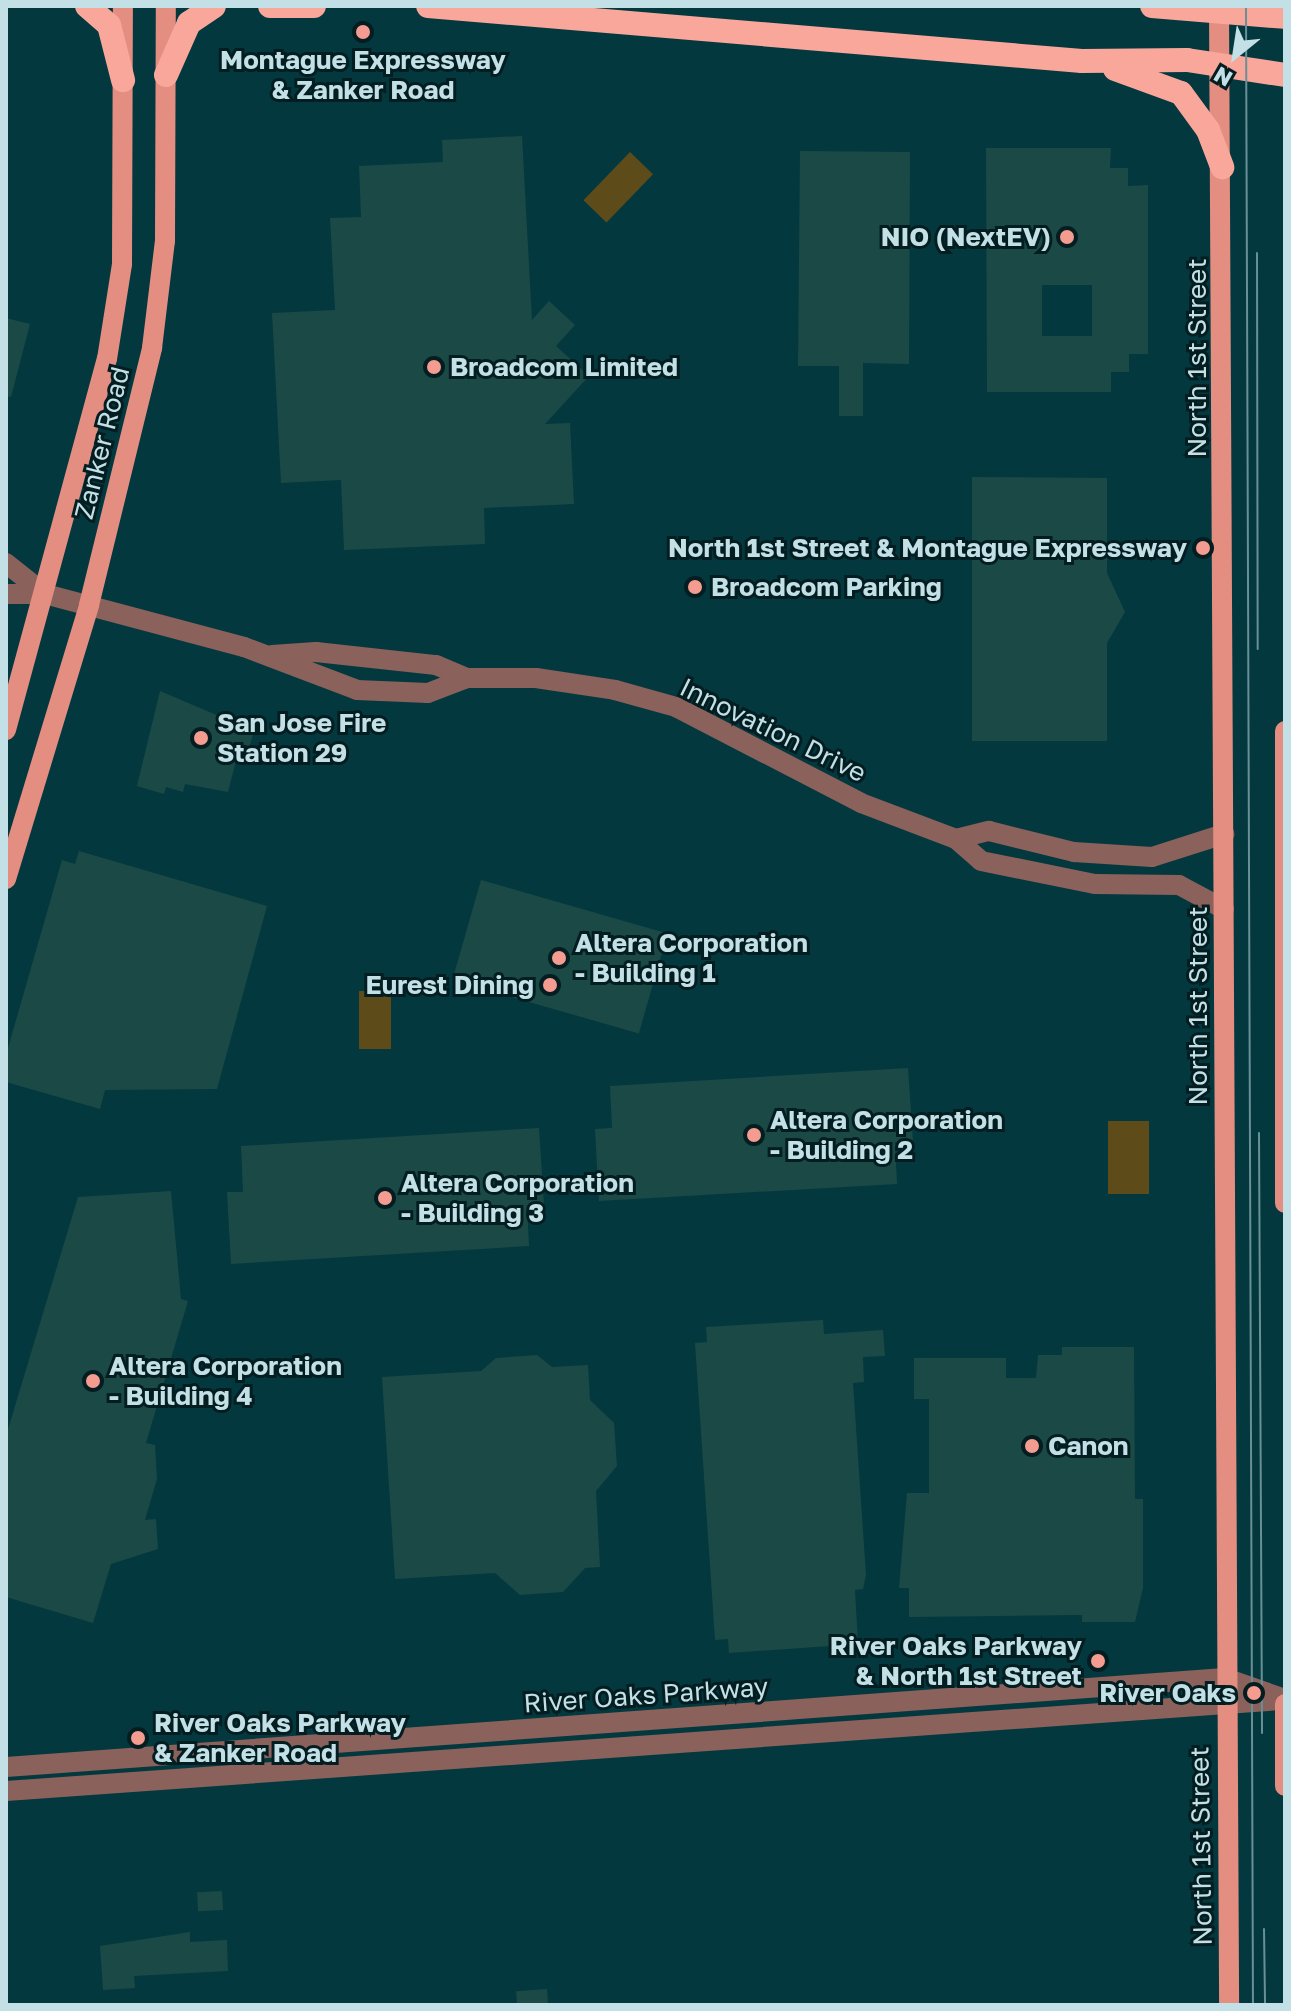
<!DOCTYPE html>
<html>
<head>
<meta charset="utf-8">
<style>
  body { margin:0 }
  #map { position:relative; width:1291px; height:2011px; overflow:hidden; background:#04383f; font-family:"Golos Text",sans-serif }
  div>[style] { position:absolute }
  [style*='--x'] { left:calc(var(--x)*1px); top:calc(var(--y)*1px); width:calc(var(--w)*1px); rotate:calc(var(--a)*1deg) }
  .green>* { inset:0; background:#5d4b1a; transform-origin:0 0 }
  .building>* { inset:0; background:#1b4946; transform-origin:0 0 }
  .minor>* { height:20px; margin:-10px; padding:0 10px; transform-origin:10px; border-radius:10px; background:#8b615b }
  .major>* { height:20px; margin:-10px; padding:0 10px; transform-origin:10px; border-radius:10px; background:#e48e82 }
  .highway>* { height:24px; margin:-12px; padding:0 12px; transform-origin:12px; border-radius:12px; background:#faa79b }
  .tram>* { height:2px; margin:-1px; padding:0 1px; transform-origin:1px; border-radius:1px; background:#689096 }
  .dots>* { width:22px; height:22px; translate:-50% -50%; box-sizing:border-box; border:4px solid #031d21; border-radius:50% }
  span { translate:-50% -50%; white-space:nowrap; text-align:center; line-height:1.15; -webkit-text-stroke:6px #031d21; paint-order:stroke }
  .poi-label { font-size:26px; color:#c2e0e5; font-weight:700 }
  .right { translate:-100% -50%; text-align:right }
  .left { translate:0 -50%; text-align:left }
  .street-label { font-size:26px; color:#c2e0e5 }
  .frame { position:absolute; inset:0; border:8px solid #c2e0e5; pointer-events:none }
  .north { position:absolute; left:1195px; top:16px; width:80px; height:80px; -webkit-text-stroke:6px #031d21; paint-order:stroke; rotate:210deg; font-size:22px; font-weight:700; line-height:32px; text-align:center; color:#c2e0e5 }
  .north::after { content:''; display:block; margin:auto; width:28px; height:36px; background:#c2e0e5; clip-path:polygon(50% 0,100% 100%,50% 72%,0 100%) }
</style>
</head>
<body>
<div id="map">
  <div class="green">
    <i style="left:630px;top:152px;width:32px;height:67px;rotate:44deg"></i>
    <i style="left:359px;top:991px;width:32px;height:58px"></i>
    <i style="left:1108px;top:1121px;width:41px;height:73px"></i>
  </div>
  <div class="building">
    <i style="clip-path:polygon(522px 136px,532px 320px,549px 301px,575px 325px,556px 346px,589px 376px,545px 424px,570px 423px,574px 504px,484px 508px,485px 544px,344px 550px,341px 480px,281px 483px,272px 313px,335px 310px,330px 218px,361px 217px,359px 166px,443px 162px,442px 140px)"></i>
    <i style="clip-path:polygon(evenodd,986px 148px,1111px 148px,1110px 168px,1128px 168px,1128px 186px,1148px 185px,1148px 354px,1129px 354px,1129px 372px,1111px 372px,1111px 392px,987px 392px,986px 148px,1042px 285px,1092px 285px,1092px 336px,1042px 336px,1042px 285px)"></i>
    <i style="clip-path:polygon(800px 151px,910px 152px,909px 364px,863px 363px,863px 416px,839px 416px,839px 366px,798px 366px)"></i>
    <i style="clip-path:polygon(6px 318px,30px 324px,11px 397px,6px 396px)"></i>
    <i style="clip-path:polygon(972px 477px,1107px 478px,1107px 573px,1125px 612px,1107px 643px,1107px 741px,972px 741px)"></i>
    <i style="clip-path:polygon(160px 691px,254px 731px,249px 748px,240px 745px,228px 792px,185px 784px,183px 792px,166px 787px,164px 794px,137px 786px)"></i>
    <i style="clip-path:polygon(79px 851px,267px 906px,217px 1089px,105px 1090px,100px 1109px,6px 1082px,6px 1055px,62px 860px,75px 864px)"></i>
    <i style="left:481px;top:880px;width:194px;height:104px;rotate:16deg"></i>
    <i style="clip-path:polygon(908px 1068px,913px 1141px,895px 1142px,897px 1184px,599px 1201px,595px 1129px,612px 1128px,610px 1086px)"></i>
    <i style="clip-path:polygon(539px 1128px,544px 1205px,527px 1206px,529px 1246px,231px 1264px,227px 1192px,243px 1192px,241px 1146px)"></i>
    <i style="clip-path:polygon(171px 1191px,181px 1299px,188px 1301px,146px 1443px,155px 1445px,157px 1479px,145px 1520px,156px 1519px,158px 1549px,111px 1564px,93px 1623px,6px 1597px,6px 1436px,78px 1197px)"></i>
    <i style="clip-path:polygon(823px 1320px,824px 1334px,883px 1330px,885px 1356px,863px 1357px,864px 1382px,853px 1383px,866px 1575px,863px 1589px,855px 1590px,858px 1644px,729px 1653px,728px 1639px,715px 1640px,695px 1343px,707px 1342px,706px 1327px)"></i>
    <i style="clip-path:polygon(1062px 1347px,1134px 1347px,1135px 1499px,1143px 1499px,1143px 1588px,1135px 1622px,1082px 1622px,1082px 1615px,909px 1617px,909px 1588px,899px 1588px,907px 1493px,929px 1493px,929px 1399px,914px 1399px,914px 1358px,1006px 1358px,1006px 1378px,1036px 1378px,1038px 1355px,1062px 1355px)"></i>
    <i style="clip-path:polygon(537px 1355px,552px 1367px,588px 1365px,590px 1400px,614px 1423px,617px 1466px,596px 1491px,600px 1567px,585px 1568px,563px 1592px,520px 1595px,495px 1573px,395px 1579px,382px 1377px,481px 1371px,496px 1358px)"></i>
    <i style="left:222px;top:1891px;width:19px;height:25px;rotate:87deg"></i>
    <i style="clip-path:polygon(190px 1932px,190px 1942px,227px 1940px,228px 1971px,134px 1976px,135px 1988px,103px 1990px,100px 1946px)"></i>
    <i style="left:547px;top:1989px;width:16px;height:31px;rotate:86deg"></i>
  </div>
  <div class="minor">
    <i style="--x:6;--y:563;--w:50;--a:38.5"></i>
    <i style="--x:6;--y:594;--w:39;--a:0"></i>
    <i style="--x:45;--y:594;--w:206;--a:14.9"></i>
    <i style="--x:244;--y:647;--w:121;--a:20.8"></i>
    <i style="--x:357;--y:690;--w:71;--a:2.4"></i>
    <i style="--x:428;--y:693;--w:42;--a:-21"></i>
    <i style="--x:467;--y:678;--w:69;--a:0"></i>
    <i style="--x:536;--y:678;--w:80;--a:8.6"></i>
    <i style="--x:615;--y:690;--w:63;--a:15.6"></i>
    <i style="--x:676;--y:707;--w:208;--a:27.4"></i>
    <i style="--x:861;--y:803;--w:102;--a:20.8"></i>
    <i style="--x:956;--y:839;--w:33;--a:41"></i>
    <i style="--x:981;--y:861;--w:116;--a:11.4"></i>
    <i style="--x:1095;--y:884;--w:84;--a:0.7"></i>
    <i style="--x:1179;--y:885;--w:51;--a:28.1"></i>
    <i style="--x:272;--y:655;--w:44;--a:-3.9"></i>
    <i style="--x:316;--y:652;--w:121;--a:6.2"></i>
    <i style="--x:436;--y:665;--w:34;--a:23"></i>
    <i style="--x:956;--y:839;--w:34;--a:-14"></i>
    <i style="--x:989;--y:831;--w:88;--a:13.9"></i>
    <i style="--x:1074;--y:852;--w:78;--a:3.7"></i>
    <i style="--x:1152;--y:857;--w:76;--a:-17.7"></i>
    <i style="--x:6;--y:1767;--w:1222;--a:-4.18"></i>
    <i style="--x:1225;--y:1678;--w:64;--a:19.3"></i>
    <i style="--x:6;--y:1791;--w:1278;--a:-4.08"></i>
  </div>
  <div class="major">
    <i style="--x:1219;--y:6;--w:1999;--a:89.71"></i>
    <i style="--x:6;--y:730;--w:385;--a:-74.8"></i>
    <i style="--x:107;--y:359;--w:96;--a:-81"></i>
    <i style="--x:122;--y:264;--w:258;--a:-89.8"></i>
    <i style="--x:1285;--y:731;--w:472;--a:90"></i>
    <i style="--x:6;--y:879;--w:286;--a:-73.1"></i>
    <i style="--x:89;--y:605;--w:265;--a:-76.2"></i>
    <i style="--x:152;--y:348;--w:108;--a:-83.1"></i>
    <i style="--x:165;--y:241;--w:235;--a:-89.8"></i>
    <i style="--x:1285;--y:1704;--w:82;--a:90"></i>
  </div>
  <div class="highway">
    <i style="--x:87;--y:6;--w:29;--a:41"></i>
    <i style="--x:109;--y:25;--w:57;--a:75.7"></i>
    <i style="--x:270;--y:6;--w:44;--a:0"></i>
    <i style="--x:428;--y:6;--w:656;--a:4.81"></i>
    <i style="--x:1082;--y:61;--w:105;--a:-0.5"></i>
    <i style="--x:1187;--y:60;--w:99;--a:8.7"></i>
    <i style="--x:1152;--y:6;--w:133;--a:4.7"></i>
    <i style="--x:1115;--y:69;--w:70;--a:20"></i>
    <i style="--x:1181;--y:93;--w:46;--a:53.9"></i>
    <i style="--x:1208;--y:130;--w:40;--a:69"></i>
    <i style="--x:166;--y:75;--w:57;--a:-66.1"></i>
    <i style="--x:189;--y:23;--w:30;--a:-34"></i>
  </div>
  <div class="tram">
    <i style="--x:1246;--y:6;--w:1999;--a:89.8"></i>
    <i style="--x:1257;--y:253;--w:396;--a:89.9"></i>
    <i style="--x:1259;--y:1133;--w:600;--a:89.71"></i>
    <i style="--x:1264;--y:1929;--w:76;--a:89.2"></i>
  </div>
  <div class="dots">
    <i style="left:363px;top:32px;background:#f59c90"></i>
    <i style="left:1067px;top:237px;background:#f59c90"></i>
    <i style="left:434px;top:367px;background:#f59c90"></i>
    <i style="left:1203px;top:548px;background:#f59c90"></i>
    <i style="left:695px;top:587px;background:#f59c90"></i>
    <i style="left:201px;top:738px;background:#f59c90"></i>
    <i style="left:559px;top:958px;background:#f59c90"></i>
    <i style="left:550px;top:985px;background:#f59c90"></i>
    <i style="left:754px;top:1135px;background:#f59c90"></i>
    <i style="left:385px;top:1198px;background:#f59c90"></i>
    <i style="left:93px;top:1381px;background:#f59c90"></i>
    <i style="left:1032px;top:1446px;background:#f59c90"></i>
    <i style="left:1098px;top:1661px;background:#f59c90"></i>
    <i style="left:1254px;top:1693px;background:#f59c90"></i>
    <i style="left:138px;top:1738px;background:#f59c90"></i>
  </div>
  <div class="poi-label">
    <span style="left:363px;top:75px">Montague Expressway<br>&amp; Zanker Road</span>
    <span class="right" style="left:1051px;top:237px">NIO (NextEV)</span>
    <span class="left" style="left:450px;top:367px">Broadcom Limited</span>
    <span class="right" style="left:1187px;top:548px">North 1st Street &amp; Montague Expressway</span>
    <span class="left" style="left:711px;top:587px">Broadcom Parking</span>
    <span class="left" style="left:217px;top:738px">San Jose Fire<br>Station 29</span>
    <span class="left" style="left:575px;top:958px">Altera Corporation<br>- Building 1</span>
    <span class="right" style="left:534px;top:985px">Eurest Dining</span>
    <span class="left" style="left:770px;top:1135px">Altera Corporation<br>- Building 2</span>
    <span class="left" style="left:401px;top:1198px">Altera Corporation<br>- Building 3</span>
    <span class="left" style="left:109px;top:1381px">Altera Corporation<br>- Building 4</span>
    <span class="left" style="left:1048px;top:1446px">Canon</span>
    <span class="right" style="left:1082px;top:1661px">River Oaks Parkway<br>&amp; North 1st Street</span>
    <span class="right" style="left:1236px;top:1693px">River Oaks</span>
    <span class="left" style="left:154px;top:1738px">River Oaks Parkway<br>&amp; Zanker Road</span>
  </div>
  <div class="street-label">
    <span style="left:1197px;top:358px;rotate:-90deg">North 1st Street</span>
    <span style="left:102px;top:443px;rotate:-76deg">Zanker Road</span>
    <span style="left:773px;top:730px;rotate:26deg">Innovation Drive</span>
    <span style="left:1198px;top:1006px;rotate:-90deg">North 1st Street</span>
    <span style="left:646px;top:1695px;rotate:-4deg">River Oaks Parkway</span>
    <span style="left:1201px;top:1846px;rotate:-91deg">North 1st Street</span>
  </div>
  <div class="frame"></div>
  <div class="north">N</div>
</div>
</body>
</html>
